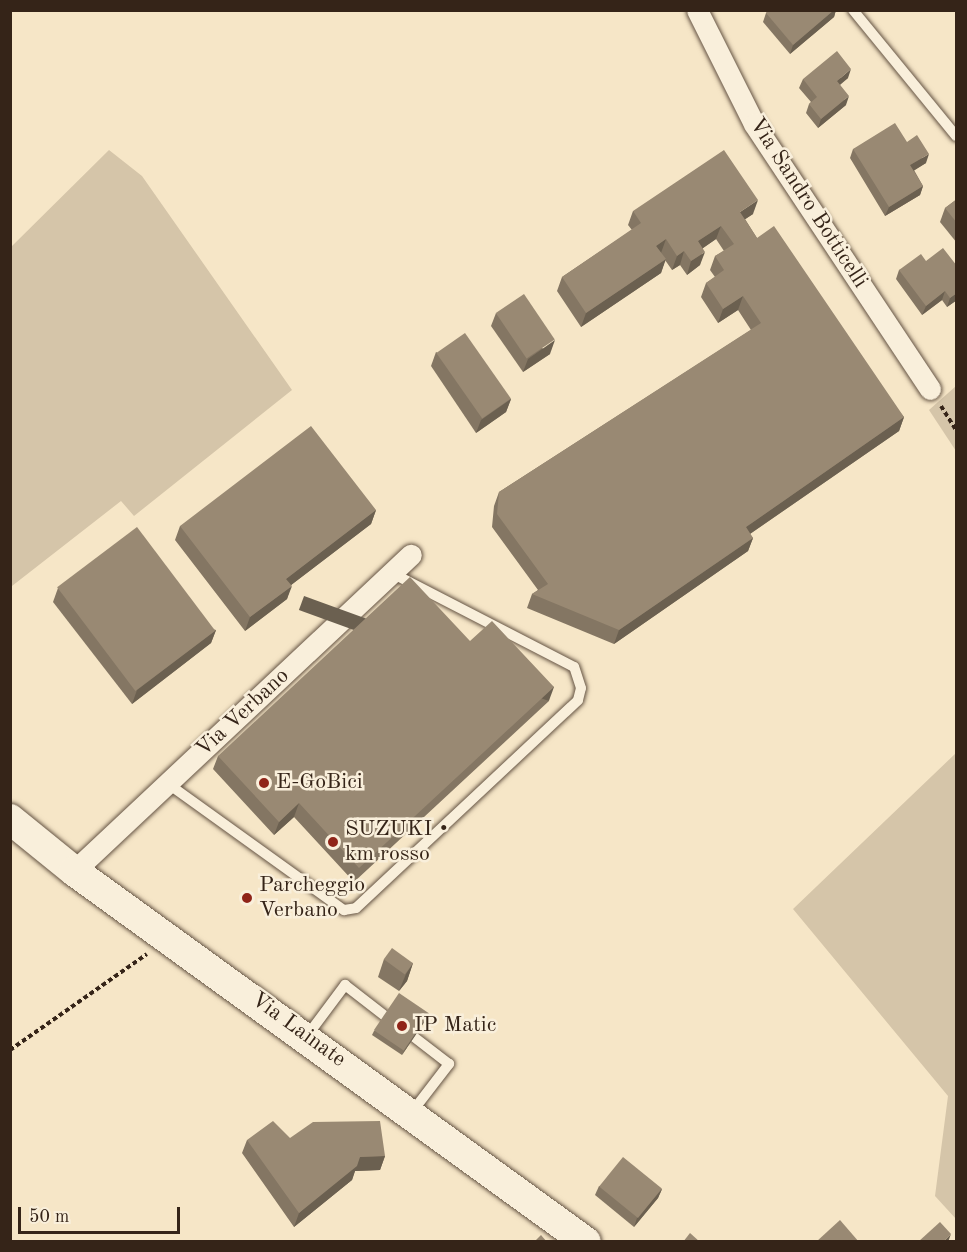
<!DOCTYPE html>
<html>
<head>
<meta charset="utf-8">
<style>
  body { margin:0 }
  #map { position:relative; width:967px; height:1252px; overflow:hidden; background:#f6e6c7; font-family:"Old Standard TT",serif }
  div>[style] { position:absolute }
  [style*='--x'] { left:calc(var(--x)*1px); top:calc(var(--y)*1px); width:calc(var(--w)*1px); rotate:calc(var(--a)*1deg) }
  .green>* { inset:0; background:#d5c5a9 }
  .path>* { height:4px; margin-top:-2px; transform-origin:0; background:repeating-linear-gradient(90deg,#352418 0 4.5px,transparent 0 7.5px) }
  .roads { filter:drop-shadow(0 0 2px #655444) drop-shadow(0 0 2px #655444) }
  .lane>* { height:10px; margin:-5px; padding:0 5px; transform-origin:5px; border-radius:5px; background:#f9efdb }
  .street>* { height:21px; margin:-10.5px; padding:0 10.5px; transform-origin:10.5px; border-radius:10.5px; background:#f9efdb }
  .secondary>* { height:30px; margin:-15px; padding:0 15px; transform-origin:15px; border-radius:15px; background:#f9efdb }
  .wall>* { inset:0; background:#847663 }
  .shaded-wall>* { inset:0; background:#6b6050; transform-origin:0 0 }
  .building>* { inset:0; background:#998973; transform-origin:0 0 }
  .dots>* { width:16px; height:16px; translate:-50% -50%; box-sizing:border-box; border:3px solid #f9efdb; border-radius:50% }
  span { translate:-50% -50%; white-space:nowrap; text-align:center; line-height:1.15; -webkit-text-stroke:5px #f9efdb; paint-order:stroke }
  .street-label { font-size:22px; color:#352418 }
  .poi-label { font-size:22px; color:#352418 }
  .left { translate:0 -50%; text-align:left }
  .frame { position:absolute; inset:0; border:12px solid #352418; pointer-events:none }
  .scale { position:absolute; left:18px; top:1207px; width:162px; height:27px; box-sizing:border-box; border:3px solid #352418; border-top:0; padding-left:8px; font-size:18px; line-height:21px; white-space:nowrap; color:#352418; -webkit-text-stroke:4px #f9efdb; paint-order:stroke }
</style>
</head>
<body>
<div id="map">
  <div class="green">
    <i style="clip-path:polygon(109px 150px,142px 176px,292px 390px,134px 516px,121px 501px,12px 586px,11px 247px)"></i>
    <i style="clip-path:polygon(956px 386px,956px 451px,929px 410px)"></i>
    <i style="clip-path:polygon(956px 753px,956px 1219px,935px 1196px,948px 1096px,793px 909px)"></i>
  </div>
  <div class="path">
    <i style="--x:941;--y:406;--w:28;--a:58"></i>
    <i style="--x:10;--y:1050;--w:167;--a:-35"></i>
  </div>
  <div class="roads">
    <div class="lane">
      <i style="--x:853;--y:10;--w:163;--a:50.7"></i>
      <i style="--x:167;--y:783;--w:218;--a:35.7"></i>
      <i style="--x:344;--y:910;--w:12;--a:-9"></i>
      <i style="--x:356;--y:908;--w:304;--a:-43.1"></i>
      <i style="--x:578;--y:700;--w:12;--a:-76"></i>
      <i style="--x:581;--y:688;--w:22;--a:-108"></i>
      <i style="--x:574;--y:667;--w:205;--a:-152.7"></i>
      <i style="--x:307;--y:1036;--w:64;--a:-53.3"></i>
      <i style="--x:345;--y:985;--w:51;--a:37.8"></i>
      <i style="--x:412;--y:1112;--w:61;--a:-52.4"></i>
      <i style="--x:449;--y:1064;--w:44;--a:-142.4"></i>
    </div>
    <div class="street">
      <i style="--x:697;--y:10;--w:127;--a:63.4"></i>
      <i style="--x:754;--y:124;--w:318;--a:56.4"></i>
      <i style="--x:74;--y:871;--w:462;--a:-43.2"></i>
    </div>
    <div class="secondary">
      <i style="--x:10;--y:819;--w:82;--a:39.1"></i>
      <i style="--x:74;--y:871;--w:632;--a:35.93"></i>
    </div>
  </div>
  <div class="wall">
    <i style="clip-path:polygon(769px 10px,836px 10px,834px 17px,790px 54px,763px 22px,766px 13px)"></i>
    <i style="clip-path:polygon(848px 78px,840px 85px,846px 105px,818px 128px,806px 113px,809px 104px,811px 102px,799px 88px,803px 79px)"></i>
    <i style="clip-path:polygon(907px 142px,926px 163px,914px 170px,923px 186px,920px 195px,885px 216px,850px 158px,853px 149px)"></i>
    <i style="clip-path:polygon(957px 199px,957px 243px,940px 222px,945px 208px)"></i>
    <i style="clip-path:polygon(633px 211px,753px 214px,745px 219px,757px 238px,904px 417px,899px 431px,750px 534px,753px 538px,748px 551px,614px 644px,527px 608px,532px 594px,538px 590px,492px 527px,494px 506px,499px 492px,751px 330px,738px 310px,718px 323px,701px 297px,706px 283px,715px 277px,710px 270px,715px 256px,724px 251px,716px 239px,703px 248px,700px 265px,687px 275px,680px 265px,672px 270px,665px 260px,661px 273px,581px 327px,557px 291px,562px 277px,632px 230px,628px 225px)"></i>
    <i style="clip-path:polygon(926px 261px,957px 266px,957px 300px,947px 307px,942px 300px,922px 315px,896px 279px,899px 270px)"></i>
    <i style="clip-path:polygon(496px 313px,550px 354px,523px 372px,491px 326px)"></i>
    <i style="clip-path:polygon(436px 352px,511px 399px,506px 412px,476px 433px,431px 366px)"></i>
    <i style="clip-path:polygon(376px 510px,371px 524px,291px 585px,287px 599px,245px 631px,175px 540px,180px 526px)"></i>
    <i style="clip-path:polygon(58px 588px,216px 630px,211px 643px,132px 704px,53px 602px)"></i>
    <i style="clip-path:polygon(470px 641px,549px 701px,354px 882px,294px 817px,274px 835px,213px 769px,218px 756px)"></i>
    <i style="clip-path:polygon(384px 959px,413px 963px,407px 981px,399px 991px,378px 977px)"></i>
    <i style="clip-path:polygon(427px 1018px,402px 1055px,372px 1035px,374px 1031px)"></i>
    <i style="clip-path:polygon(290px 1138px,385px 1156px,380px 1170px,355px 1171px,352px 1180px,294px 1227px,242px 1153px,247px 1140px)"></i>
    <i style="clip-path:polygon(599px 1186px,662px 1189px,658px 1198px,634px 1227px,595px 1195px)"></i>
  </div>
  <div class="shaded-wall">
    <i style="clip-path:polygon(834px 10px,836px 10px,834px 17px,790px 54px,793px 45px)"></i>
    <i style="clip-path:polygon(851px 69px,848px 78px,833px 90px,837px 81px)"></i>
    <i style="clip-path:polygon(849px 96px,846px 105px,818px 128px,821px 119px)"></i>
    <i style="clip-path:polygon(929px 154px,926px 163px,907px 175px,910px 165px)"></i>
    <i style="clip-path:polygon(923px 186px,920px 195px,885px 216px,889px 207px)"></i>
    <i style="clip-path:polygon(758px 200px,753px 214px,735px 226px,740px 212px)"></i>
    <i style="clip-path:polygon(721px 226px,716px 239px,693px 255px,698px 241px)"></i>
    <i style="clip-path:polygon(666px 239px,661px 253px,656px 246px)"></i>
    <i style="clip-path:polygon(684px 251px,680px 265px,672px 270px,677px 256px)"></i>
    <i style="clip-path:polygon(705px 252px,700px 265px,687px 275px,691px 261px)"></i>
    <i style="clip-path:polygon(666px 259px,661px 273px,581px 327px,586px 313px)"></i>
    <i style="clip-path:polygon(945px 291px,942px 300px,922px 315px,926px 306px)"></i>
    <i style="clip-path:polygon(957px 293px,957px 300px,947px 307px,950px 298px)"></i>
    <i style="clip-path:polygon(743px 296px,738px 310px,718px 323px,723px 309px)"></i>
    <i style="clip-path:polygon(555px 340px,550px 354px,523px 372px,528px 359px)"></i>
    <i style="clip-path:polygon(511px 399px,506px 412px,476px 433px,481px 420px)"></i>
    <i style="clip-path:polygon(904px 417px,899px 431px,741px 540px,746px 527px)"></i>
    <i style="clip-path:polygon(376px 510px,371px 524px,282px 592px,286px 579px)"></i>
    <i style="clip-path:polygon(753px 538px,748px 551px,614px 644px,619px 630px)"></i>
    <i style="clip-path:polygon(292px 586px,287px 599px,245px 631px,250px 617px)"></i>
    <i style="clip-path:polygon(216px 630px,211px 643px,132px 704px,137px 690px)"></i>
    <i style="left:554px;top:687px;width:15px;height:266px;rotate:110deg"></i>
    <i style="clip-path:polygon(299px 803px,294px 817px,274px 835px,279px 822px)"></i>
    <i style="clip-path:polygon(413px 963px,407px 981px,399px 991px,406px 974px)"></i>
    <i style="clip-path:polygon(429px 1013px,427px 1018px,402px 1055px,404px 1051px)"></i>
    <i style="clip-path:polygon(385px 1156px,380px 1170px,355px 1171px,352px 1180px,294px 1227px,299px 1213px,360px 1157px)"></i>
    <i style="clip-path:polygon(662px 1189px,658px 1198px,634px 1227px,637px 1218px)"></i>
    <i style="clip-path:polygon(951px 1234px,948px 1242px,943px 1242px)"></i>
  </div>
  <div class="building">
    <i style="clip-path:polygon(769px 10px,834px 10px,793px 45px,766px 13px)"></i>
    <i style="clip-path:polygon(837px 51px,851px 69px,837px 81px,849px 96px,821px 119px,809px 104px,817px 97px,803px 79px)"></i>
    <i style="clip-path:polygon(895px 123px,907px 142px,917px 135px,929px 154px,910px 165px,923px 186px,889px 207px,853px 149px)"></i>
    <i style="clip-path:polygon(724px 150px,758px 200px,740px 212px,757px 238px,774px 226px,904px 417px,746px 527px,753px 538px,619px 630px,532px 594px,548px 584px,497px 514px,499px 492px,761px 323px,743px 296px,723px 309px,706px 283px,724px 270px,715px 256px,734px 244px,721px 226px,698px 241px,705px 252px,691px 261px,684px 251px,677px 256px,666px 239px,656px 246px,666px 259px,586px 313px,562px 277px,641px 223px,633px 211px)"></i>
    <i style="clip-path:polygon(957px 199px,957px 223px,945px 208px)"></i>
    <i style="clip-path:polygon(943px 248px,957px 266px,957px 293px,950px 298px,945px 291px,926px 306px,899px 270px,921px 254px,926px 261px)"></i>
    <i style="left:524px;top:294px;width:55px;height:34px;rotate:56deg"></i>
    <i style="left:465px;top:333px;width:80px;height:35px;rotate:55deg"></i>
    <i style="clip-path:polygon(311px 426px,376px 510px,286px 579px,292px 586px,250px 617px,180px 526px)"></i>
    <i style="left:137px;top:527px;width:130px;height:100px;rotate:53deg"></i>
    <i style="clip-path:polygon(410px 577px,470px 641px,492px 621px,554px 687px,359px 868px,299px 803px,279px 822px,218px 756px)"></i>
    <i style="left:392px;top:948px;width:26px;height:14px;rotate:36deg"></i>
    <i style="left:399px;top:993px;width:36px;height:45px;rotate:34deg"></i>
    <i style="clip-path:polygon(273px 1121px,290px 1138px,313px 1122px,380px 1121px,385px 1156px,360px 1157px,357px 1166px,299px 1213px,247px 1140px)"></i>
    <i style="left:623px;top:1157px;width:50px;height:38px;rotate:39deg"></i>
    <i style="clip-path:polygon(840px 1220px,859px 1242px,816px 1242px)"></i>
    <i style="clip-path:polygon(940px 1222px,951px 1234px,943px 1242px,918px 1242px)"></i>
    <i style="clip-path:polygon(690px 1233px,700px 1242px,683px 1242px)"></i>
    <i style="clip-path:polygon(541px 1235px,547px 1242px,534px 1242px)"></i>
  </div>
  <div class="dots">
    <i style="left:264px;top:783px;background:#8f2418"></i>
    <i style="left:333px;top:842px;background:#8f2418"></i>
    <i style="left:247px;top:898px;background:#8f2418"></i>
    <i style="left:402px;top:1026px;background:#8f2418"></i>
  </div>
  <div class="street-label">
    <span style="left:808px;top:203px;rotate:57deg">Via Sandro Botticelli</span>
    <span style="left:243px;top:713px;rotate:-43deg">Via Verbano</span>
    <span style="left:298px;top:1030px;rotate:36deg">Via Lainate</span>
  </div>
  <div class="poi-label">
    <span class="left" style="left:276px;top:783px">E-GoBici</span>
    <span class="left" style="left:345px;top:842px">SUZUKI •<br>km rosso</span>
    <span class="left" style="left:259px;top:898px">Parcheggio<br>Verbano</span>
    <span class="left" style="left:414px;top:1026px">IP Matic</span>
  </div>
  <div class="frame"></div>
  <div class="scale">50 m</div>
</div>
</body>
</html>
